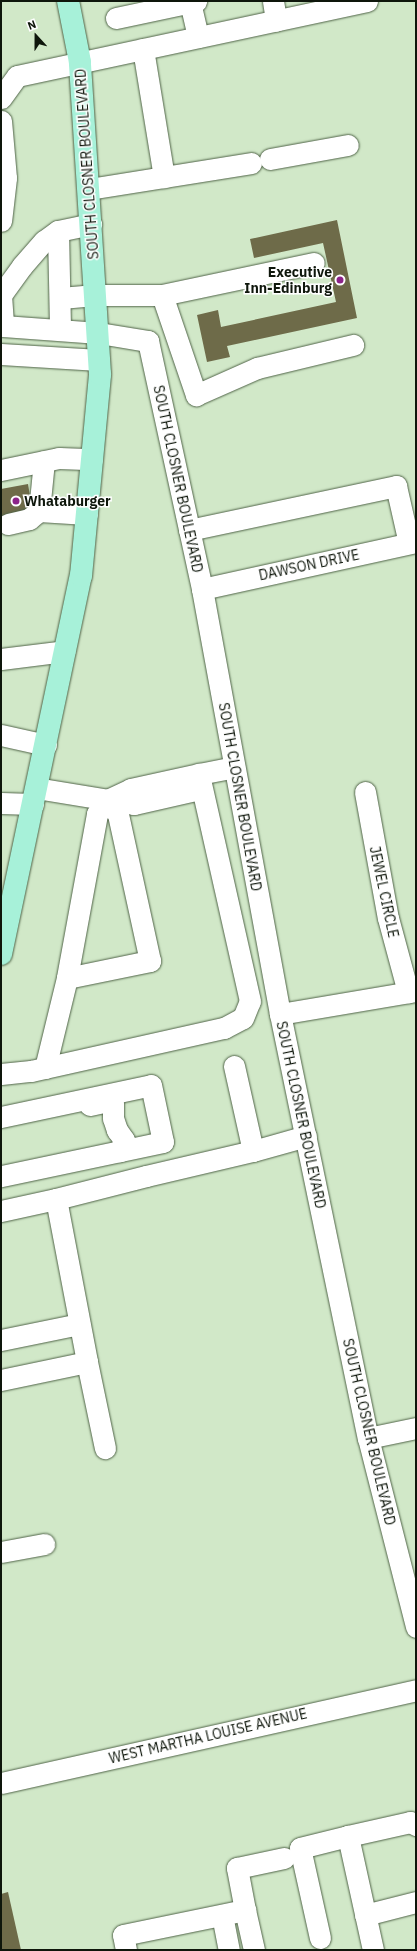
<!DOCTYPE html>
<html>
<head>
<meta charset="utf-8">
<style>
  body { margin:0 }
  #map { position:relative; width:417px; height:1951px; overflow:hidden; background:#d1e8c8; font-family:"IBM Plex Sans",sans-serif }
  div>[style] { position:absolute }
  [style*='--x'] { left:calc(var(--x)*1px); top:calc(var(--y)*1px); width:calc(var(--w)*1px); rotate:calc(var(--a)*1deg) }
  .building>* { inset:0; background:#6e6b49 }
  .roads { filter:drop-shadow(0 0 1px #506448) drop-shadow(0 0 1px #506448) }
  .minor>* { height:21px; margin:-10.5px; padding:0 10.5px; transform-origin:10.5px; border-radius:10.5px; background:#fff }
  .major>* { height:22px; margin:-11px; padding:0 11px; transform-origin:11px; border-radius:11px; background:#a7f1d9 }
  .dots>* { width:11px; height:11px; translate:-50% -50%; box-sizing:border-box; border:2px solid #fff; border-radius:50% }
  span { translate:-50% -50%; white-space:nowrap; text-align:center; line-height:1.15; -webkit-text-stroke:3px #fff; paint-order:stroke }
  .street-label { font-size:14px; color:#0e160b }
  .poi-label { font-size:14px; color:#0e160b; font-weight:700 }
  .right { translate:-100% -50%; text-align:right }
  .left { translate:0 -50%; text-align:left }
  .frame { position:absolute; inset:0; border:2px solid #0e160b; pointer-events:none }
  .north { position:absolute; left:16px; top:16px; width:40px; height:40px; -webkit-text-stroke:3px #fff; paint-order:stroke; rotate:339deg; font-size:11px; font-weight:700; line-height:16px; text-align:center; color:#0e160b }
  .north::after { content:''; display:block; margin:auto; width:14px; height:18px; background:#0e160b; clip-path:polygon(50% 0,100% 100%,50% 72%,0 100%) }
</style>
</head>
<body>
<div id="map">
  <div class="building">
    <i style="clip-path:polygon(337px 220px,357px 318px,227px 346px,230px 357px,207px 362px,197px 315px,218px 310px,221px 327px,336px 302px,323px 243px,254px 258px,250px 239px)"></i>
    <i style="clip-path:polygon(28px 484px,33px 514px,1px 520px,1px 489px)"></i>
    <i style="clip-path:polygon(8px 1892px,21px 1950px,1px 1950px,1px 1894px)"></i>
  </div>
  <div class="roads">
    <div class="minor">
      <i style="--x:273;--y:1;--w:20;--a:81"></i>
      <i style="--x:190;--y:2;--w:36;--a:77"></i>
      <i style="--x:116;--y:18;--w:82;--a:-12"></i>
      <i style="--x:143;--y:49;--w:130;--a:80.7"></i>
      <i style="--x:1;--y:98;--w:27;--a:-54"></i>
      <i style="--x:17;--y:76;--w:358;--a:-12.1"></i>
      <i style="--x:1;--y:121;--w:57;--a:85"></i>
      <i style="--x:6;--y:178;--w:43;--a:96.6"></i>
      <i style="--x:270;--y:159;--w:79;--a:-10.2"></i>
      <i style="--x:89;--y:189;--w:164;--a:-9.1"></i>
      <i style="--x:58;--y:231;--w:99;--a:88.8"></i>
      <i style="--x:1;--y:295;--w:31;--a:86"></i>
      <i style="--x:3;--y:326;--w:96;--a:4.2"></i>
      <i style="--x:99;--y:333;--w:50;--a:9.3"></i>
      <i style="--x:148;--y:341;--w:254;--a:77.7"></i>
      <i style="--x:202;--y:589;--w:432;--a:79.6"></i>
      <i style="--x:280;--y:1014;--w:433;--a:78.3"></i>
      <i style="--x:368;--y:1438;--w:195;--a:75.7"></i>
      <i style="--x:1;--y:295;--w:36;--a:-54"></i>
      <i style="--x:22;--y:266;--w:33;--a:-49"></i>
      <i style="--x:44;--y:241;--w:17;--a:-36"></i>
      <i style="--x:58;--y:231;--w:34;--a:-12"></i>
      <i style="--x:162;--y:295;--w:106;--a:71.2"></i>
      <i style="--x:196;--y:395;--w:67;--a:-23.9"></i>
      <i style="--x:257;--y:368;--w:99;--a:-13.5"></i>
      <i style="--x:61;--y:298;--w:34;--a:-5"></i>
      <i style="--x:95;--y:295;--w:67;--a:0"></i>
      <i style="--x:162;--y:295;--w:155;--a:-11.9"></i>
      <i style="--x:1;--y:354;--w:98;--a:3.5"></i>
      <i style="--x:1;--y:470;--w:59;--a:-11.7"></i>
      <i style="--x:59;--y:458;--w:33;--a:2"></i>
      <i style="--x:39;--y:511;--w:48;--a:3.6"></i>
      <i style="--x:8;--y:524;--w:22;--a:-13"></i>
      <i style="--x:29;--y:519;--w:13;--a:-39"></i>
      <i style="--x:39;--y:511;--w:50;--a:-84.3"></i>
      <i style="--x:189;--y:530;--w:212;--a:-12"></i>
      <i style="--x:396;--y:486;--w:58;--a:77.2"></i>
      <i style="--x:202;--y:589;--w:219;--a:-12.4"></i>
      <i style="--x:1;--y:659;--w:64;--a:-7.1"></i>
      <i style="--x:1;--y:735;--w:46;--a:12.5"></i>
      <i style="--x:199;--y:774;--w:36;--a:-11"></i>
      <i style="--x:36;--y:788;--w:99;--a:9.3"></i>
      <i style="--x:134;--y:804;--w:63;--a:-12.9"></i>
      <i style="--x:365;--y:792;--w:128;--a:79.7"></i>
      <i style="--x:388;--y:918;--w:77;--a:74.9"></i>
      <i style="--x:1;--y:803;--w:32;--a:2"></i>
      <i style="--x:280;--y:1014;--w:138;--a:-9.6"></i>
      <i style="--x:234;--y:1066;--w:87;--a:77.4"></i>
      <i style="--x:45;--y:1068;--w:93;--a:-76.3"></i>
      <i style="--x:1;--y:1074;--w:30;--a:-6"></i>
      <i style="--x:31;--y:1071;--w:198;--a:-12.6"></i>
      <i style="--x:224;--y:1028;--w:21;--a:-28"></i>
      <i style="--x:243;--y:1018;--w:18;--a:-68"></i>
      <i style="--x:250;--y:1001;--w:233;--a:-102.7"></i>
      <i style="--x:199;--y:774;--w:70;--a:167.6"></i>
      <i style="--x:131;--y:789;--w:26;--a:155"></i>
      <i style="--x:107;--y:800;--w:17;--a:126"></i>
      <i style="--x:97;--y:814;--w:167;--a:100.4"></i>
      <i style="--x:67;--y:978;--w:85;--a:-11.6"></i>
      <i style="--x:150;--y:961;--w:150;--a:-102.3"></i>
      <i style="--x:118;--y:814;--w:18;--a:-128"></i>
      <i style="--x:90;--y:1105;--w:14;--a:-12"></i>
      <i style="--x:104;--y:1102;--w:9;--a:6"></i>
      <i style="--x:113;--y:1103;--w:15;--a:90"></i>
      <i style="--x:113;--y:1118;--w:13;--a:72"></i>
      <i style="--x:117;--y:1130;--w:12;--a:55"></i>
      <i style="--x:124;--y:1140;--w:12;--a:110"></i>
      <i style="--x:1;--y:1117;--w:153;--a:-12"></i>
      <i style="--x:151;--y:1085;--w:58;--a:78.1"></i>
      <i style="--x:163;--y:1142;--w:166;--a:168.1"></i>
      <i style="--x:56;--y:1199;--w:93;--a:-14.3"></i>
      <i style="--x:146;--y:1176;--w:110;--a:-13.2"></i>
      <i style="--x:253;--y:1151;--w:55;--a:-15.8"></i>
      <i style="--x:1;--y:1211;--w:56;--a:-12.3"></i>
      <i style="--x:56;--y:1199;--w:166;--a:79.2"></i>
      <i style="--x:87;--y:1362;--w:88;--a:168.2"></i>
      <i style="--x:1;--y:1340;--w:80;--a:-11.6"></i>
      <i style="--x:87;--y:1362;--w:88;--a:78.2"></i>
      <i style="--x:368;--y:1438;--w:49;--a:-11.8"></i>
      <i style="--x:1;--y:1552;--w:44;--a:-10.5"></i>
      <i style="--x:1;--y:1783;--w:425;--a:-12.6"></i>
      <i style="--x:245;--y:1910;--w:41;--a:77.3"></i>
      <i style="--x:222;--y:1915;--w:36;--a:79"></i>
      <i style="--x:365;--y:1915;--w:53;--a:-14.3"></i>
      <i style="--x:320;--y:1938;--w:92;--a:-102.5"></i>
      <i style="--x:300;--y:1848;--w:49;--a:-14"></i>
      <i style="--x:126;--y:1950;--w:15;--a:-101"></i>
      <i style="--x:123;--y:1935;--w:125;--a:-11.6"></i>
      <i style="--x:245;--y:1910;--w:43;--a:-100.8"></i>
      <i style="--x:237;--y:1868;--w:48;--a:-12"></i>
      <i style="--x:373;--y:1950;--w:117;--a:-102.4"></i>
      <i style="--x:348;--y:1836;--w:64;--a:-12.7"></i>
      <i style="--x:410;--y:1822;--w:7;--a:27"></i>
    </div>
    <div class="major">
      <i style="--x:1;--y:954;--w:386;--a:-78.1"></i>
      <i style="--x:81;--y:576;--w:203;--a:-84.6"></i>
      <i style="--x:100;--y:374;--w:313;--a:-93.7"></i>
      <i style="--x:80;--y:62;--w:62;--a:-101.1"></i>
    </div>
  </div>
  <div class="dots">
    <i style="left:340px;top:280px;background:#8c2389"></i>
    <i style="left:16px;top:501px;background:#8c2389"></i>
  </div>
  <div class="street-label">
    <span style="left:87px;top:164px;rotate:-94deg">SOUTH CLOSNER BOULEVARD</span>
    <span style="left:178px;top:479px;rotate:78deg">SOUTH CLOSNER BOULEVARD</span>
    <span style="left:309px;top:565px;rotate:-12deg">DAWSON DRIVE</span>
    <span style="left:240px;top:797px;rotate:80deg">SOUTH CLOSNER BOULEVARD</span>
    <span style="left:384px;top:892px;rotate:78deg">JEWEL CIRCLE</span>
    <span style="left:301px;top:1115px;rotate:78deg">SOUTH CLOSNER BOULEVARD</span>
    <span style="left:369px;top:1432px;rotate:77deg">SOUTH CLOSNER BOULEVARD</span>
    <span style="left:208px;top:1736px;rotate:-13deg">WEST MARTHA LOUISE AVENUE</span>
  </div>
  <div class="poi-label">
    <span class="right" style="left:332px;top:280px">Executive<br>Inn-Edinburg</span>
    <span class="left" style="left:24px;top:501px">Whataburger</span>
  </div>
  <div class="frame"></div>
  <div class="north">N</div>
</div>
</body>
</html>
